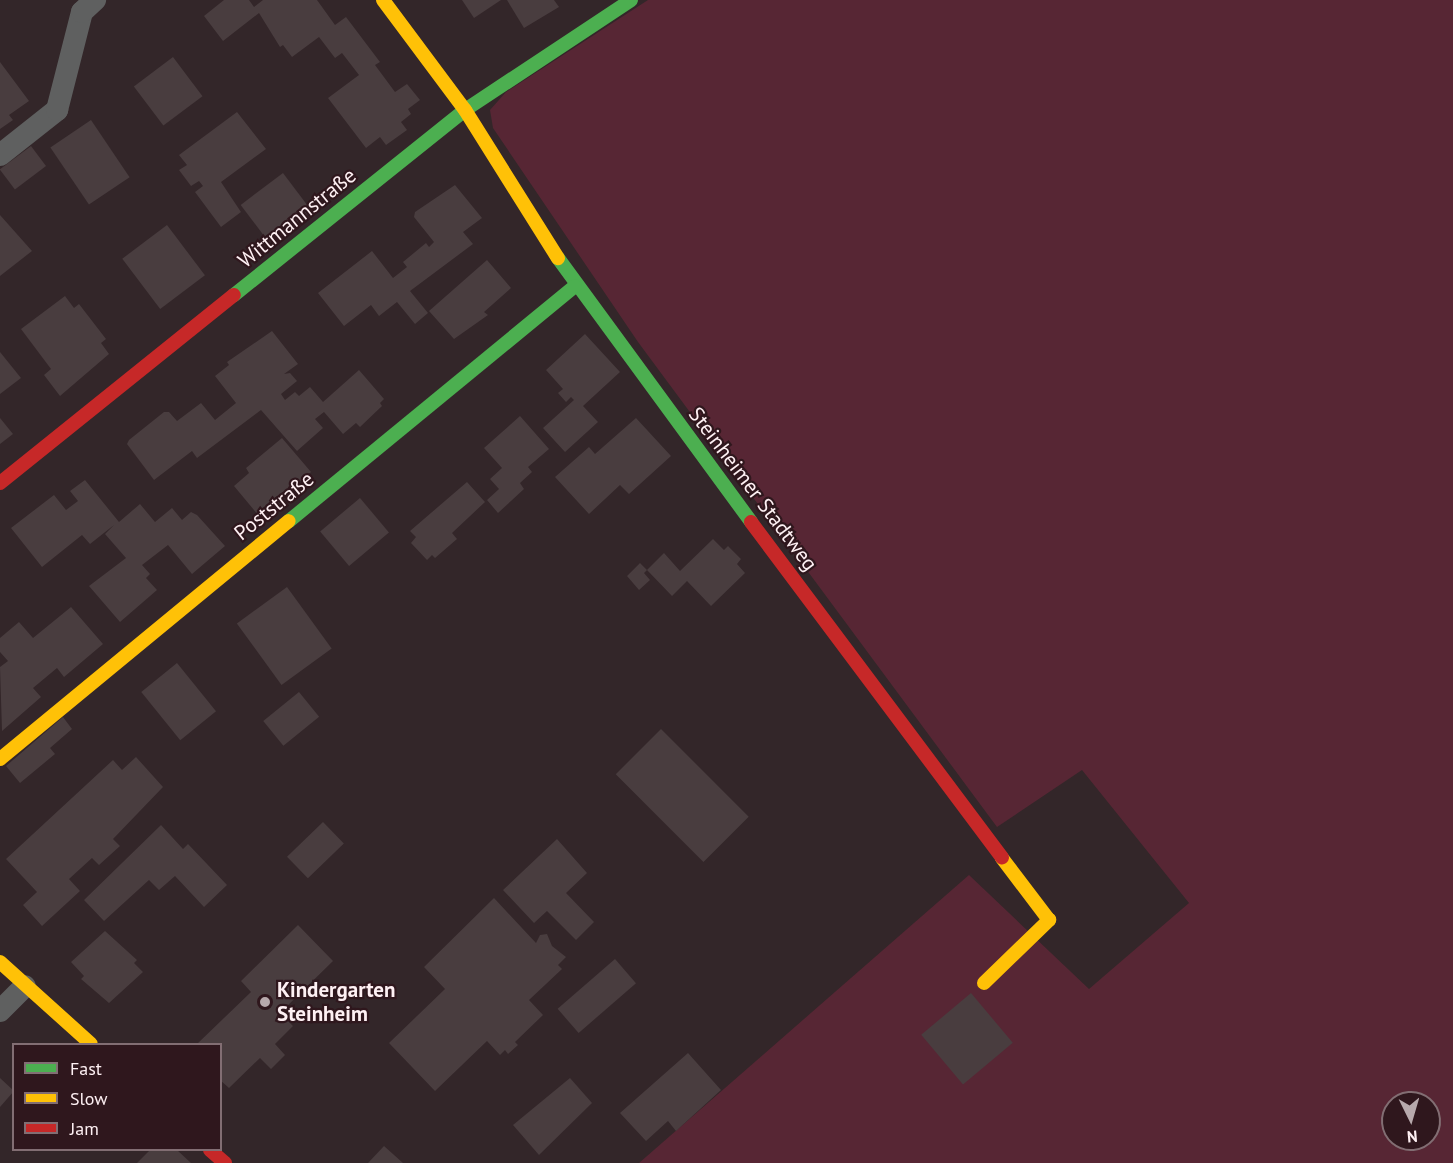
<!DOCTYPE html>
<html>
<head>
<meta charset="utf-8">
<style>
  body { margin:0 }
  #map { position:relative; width:1453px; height:1163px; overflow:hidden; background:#332629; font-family:"PT Sans",sans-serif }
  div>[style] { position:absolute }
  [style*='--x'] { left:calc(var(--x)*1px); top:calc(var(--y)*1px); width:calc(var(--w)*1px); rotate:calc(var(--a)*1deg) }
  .green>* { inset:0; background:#572634 }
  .building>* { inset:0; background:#493d3f; transform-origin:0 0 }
  .street>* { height:22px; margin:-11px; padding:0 11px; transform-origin:11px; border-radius:11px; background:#5f6060 }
  .fast>* { height:14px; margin:-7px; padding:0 7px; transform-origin:7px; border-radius:7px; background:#4caf50 }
  .slow>* { height:14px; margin:-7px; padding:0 7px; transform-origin:7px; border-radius:7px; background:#ffc107 }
  .jam>* { height:14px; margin:-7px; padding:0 7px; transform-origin:7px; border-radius:7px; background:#c62828 }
  .dots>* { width:16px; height:16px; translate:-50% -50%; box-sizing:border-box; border:3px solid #2f171d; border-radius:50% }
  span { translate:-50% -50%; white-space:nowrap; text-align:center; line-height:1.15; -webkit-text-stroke:4.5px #2f171d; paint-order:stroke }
  .street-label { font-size:21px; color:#fef0f3 }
  .poi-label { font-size:21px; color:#fef0f3; font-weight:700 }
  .left { translate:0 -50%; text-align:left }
  .legend { position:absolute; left:12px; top:1043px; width:210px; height:108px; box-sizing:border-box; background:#2f171d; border:2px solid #826e73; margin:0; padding:8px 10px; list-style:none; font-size:18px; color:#fef0f3 }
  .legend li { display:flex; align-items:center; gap:12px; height:30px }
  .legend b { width:30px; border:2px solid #826e73 }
  .north { position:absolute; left:1381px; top:1091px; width:60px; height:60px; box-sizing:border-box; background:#2f171d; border:2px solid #826e73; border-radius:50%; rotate:175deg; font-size:16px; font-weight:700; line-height:24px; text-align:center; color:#fef0f3 }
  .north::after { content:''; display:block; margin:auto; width:21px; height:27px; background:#b7a9ac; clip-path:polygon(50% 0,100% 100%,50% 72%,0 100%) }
</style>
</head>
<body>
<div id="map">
  <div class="green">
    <i style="clip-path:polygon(evenodd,648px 0,1453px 0,1453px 1163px,639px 1163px,969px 875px,1089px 989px,1189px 903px,1082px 770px,997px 827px,638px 342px,493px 128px,490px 110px,506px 92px,648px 0,1393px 1103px,1429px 1103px,1429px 1139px,1393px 1139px,1393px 1103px)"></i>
  </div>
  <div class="building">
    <i style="clip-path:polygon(224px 0,249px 0,254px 7px,263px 0,317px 0,335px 25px,346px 17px,380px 62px,375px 65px,395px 92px,407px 84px,420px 100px,408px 109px,411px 114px,401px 122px,407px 130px,386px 145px,380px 137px,366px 148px,328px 98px,359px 75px,342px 53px,335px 58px,319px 37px,292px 57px,283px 45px,280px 47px,259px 13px,223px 41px,204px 16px)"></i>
    <i style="clip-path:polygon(462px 0,501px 0,474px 18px)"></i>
    <i style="clip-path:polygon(507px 0,554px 0,559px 7px,524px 28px)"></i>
    <i style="left:173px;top:57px;width:49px;height:49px;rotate:53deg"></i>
    <i style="clip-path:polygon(0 62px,29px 101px,9px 115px,13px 120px,0 129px)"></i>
    <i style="clip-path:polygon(237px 112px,266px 149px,221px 182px,241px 212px,221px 227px,195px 192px,203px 186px,199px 181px,191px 186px,179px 170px,187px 165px,179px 155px)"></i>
    <i style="left:91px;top:120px;width:69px;height:49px;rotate:56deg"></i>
    <i style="left:31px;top:146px;width:25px;height:39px;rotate:53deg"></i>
    <i style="left:283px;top:173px;width:48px;height:53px;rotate:53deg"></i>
    <i style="clip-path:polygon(455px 185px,482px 218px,463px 232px,473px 244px,410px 291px,428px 313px,415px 324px,397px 302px,379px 316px,371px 305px,344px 326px,318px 293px,372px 251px,393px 278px,407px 267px,403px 262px,426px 243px,429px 247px,434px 242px,414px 217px,415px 212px)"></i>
    <i style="clip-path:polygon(0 215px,32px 251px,0 276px)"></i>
    <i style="left:167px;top:225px;width:63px;height:56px;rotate:53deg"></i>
    <i style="clip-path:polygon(487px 260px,511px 288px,484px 312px,488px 315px,454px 339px,429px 311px)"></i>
    <i style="clip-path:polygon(65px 296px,74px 308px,79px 304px,106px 339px,101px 343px,109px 354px,60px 396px,44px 375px,51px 369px,21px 329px)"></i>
    <i style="clip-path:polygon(272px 331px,298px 364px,284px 374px,290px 373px,297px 381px,281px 394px,285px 400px,295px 392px,299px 396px,310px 387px,323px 402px,359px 370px,384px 399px,380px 403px,382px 406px,360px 427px,356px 423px,343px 434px,324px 412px,315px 419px,323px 428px,297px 451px,261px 410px,197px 458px,192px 451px,154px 480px,127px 444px,129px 440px,164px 412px,169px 412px,177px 421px,201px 403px,215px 420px,236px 403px,215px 376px,229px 365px,227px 362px)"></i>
    <i style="clip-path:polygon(585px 334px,620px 372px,583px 406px,598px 422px,565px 452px,543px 428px,574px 400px,571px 397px,566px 402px,558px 393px,563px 389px,546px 370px)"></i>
    <i style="clip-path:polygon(0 352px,21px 378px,0 394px)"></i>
    <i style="clip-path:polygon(520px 416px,549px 449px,528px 467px,532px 472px,520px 483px,524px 489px,498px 513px,487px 500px,499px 489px,490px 479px,502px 468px,484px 448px)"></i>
    <i style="clip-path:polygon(0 418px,13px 434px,0 444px)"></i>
    <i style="clip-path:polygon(636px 418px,671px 456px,629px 494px,620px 485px,589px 514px,555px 477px,589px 447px,595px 454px)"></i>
    <i style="clip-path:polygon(282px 438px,311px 472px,280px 498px,284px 501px,275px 509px,272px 505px,259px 516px,234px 486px,249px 473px,246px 468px)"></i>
    <i style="clip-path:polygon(85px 480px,119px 522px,140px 504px,155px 522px,172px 508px,182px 520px,191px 512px,197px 515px,225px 546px,192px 574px,168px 545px,142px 565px,150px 574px,146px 578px,157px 590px,120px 622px,89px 586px,126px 558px,105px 534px,114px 525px,90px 544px,82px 535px,42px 567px,11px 528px,54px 495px,66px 510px,78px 501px,70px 491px)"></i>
    <i style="clip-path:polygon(467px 482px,485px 502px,452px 533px,457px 539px,435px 558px,432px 555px,427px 560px,411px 543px,416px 537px,410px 531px)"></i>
    <i style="left:360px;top:498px;width:45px;height:52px;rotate:50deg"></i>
    <i style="clip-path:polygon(713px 539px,724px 550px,728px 546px,741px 559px,737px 564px,745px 573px,711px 606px,687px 581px,672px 596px,647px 570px,644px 573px,650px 580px,639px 590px,627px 576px,640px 563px,647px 570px,664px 553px,680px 571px)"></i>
    <i style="left:287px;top:587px;width:76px;height:62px;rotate:54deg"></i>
    <i style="clip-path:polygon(71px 607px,103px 644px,64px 677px,57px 668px,33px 688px,41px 697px,2px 731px,0 667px,8px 661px,0 652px,0 638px,19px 622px,33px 638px)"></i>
    <i style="left:177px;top:663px;width:62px;height:46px;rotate:51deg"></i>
    <i style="left:299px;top:692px;width:32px;height:46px;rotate:51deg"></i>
    <i style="clip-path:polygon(63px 717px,72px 729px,50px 748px,55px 754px,20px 783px,6px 766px)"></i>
    <i style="left:661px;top:729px;width:124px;height:64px;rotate:45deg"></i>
    <i style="clip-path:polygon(136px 757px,163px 787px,113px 839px,120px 846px,99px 865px,92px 858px,69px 879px,80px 891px,42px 926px,23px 905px,37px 892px,6px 859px,113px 760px,122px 770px)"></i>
    <i style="left:323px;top:822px;width:30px;height:50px;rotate:46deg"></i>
    <i style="clip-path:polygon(161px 825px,183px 849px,188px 844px,227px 885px,204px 907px,175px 876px,159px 890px,149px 880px,104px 921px,84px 900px)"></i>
    <i style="clip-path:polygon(557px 839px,587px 873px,566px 893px,594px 922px,576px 940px,547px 911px,534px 923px,503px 890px)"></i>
    <i style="clip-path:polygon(494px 898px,536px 943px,540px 935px,547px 934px,552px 946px,566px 957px,558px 965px,562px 969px,529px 1000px,543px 1015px,515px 1042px,518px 1045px,508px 1054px,505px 1050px,500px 1055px,487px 1041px,435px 1091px,389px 1043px,445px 989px,424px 967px)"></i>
    <i style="clip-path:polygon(298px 925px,333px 961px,280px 1013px,293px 1026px,275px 1044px,285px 1055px,271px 1069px,260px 1058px,229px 1088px,220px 1080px,220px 1044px,197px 1044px,251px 992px,241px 981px)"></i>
    <i style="clip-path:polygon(105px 931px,137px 960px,134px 963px,143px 972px,109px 1003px,81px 979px,84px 976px,71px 962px)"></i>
    <i style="left:615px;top:959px;width:32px;height:76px;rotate:49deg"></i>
    <i style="left:971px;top:993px;width:65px;height:65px;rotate:50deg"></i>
    <i style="clip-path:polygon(688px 1053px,721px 1090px,676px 1131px,668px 1121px,646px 1141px,620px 1113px)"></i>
    <i style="clip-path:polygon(0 1078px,14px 1091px,0 1107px)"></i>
    <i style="clip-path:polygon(570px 1078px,592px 1103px,539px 1155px,513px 1125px)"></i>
    <i style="clip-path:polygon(384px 1146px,403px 1163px,368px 1163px)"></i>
    <i style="clip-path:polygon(150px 1150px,177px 1150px,191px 1163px,137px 1163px)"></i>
  </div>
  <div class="street">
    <i style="--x:0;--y:155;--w:73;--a:-38.3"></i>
    <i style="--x:57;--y:110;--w:101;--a:-75.7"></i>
    <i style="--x:82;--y:12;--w:18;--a:-43"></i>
    <i style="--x:0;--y:1011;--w:35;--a:-45"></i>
  </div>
  <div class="fast">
    <i style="--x:558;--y:258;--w:327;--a:53.8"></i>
    <i style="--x:234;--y:295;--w:296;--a:-38.7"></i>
    <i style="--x:465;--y:110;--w:199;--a:-33.5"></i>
    <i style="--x:289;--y:521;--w:370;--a:-39.4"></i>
  </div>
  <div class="slow">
    <i style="--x:383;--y:0;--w:137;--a:53.3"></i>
    <i style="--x:465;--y:110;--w:175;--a:57.9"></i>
    <i style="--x:0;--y:759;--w:374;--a:-39.5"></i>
    <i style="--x:0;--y:962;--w:122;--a:42"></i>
    <i style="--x:984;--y:983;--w:91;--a:-44.1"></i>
    <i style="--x:1049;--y:920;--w:78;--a:-127.2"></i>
  </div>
  <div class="jam">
    <i style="--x:0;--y:483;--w:300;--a:-38.8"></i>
    <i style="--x:751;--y:522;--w:419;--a:53.2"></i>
    <i style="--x:210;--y:1150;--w:20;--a:41"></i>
  </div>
  <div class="dots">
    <i style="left:265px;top:1002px;background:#b7a9ac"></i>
  </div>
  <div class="street-label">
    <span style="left:297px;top:218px;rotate:-39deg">Wittmannstraße</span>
    <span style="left:753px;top:489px;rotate:53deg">Steinheimer Stadtweg</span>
    <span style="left:274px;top:506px;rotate:-39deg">Poststraße</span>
  </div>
  <div class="poi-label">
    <span class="left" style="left:277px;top:1002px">Kindergarten<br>Steinheim</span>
  </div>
  <ul class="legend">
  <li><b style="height:8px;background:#4caf50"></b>Fast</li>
  <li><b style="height:8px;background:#ffc107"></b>Slow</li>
  <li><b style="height:8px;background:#c62828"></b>Jam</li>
  </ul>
  <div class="north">N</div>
</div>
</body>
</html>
